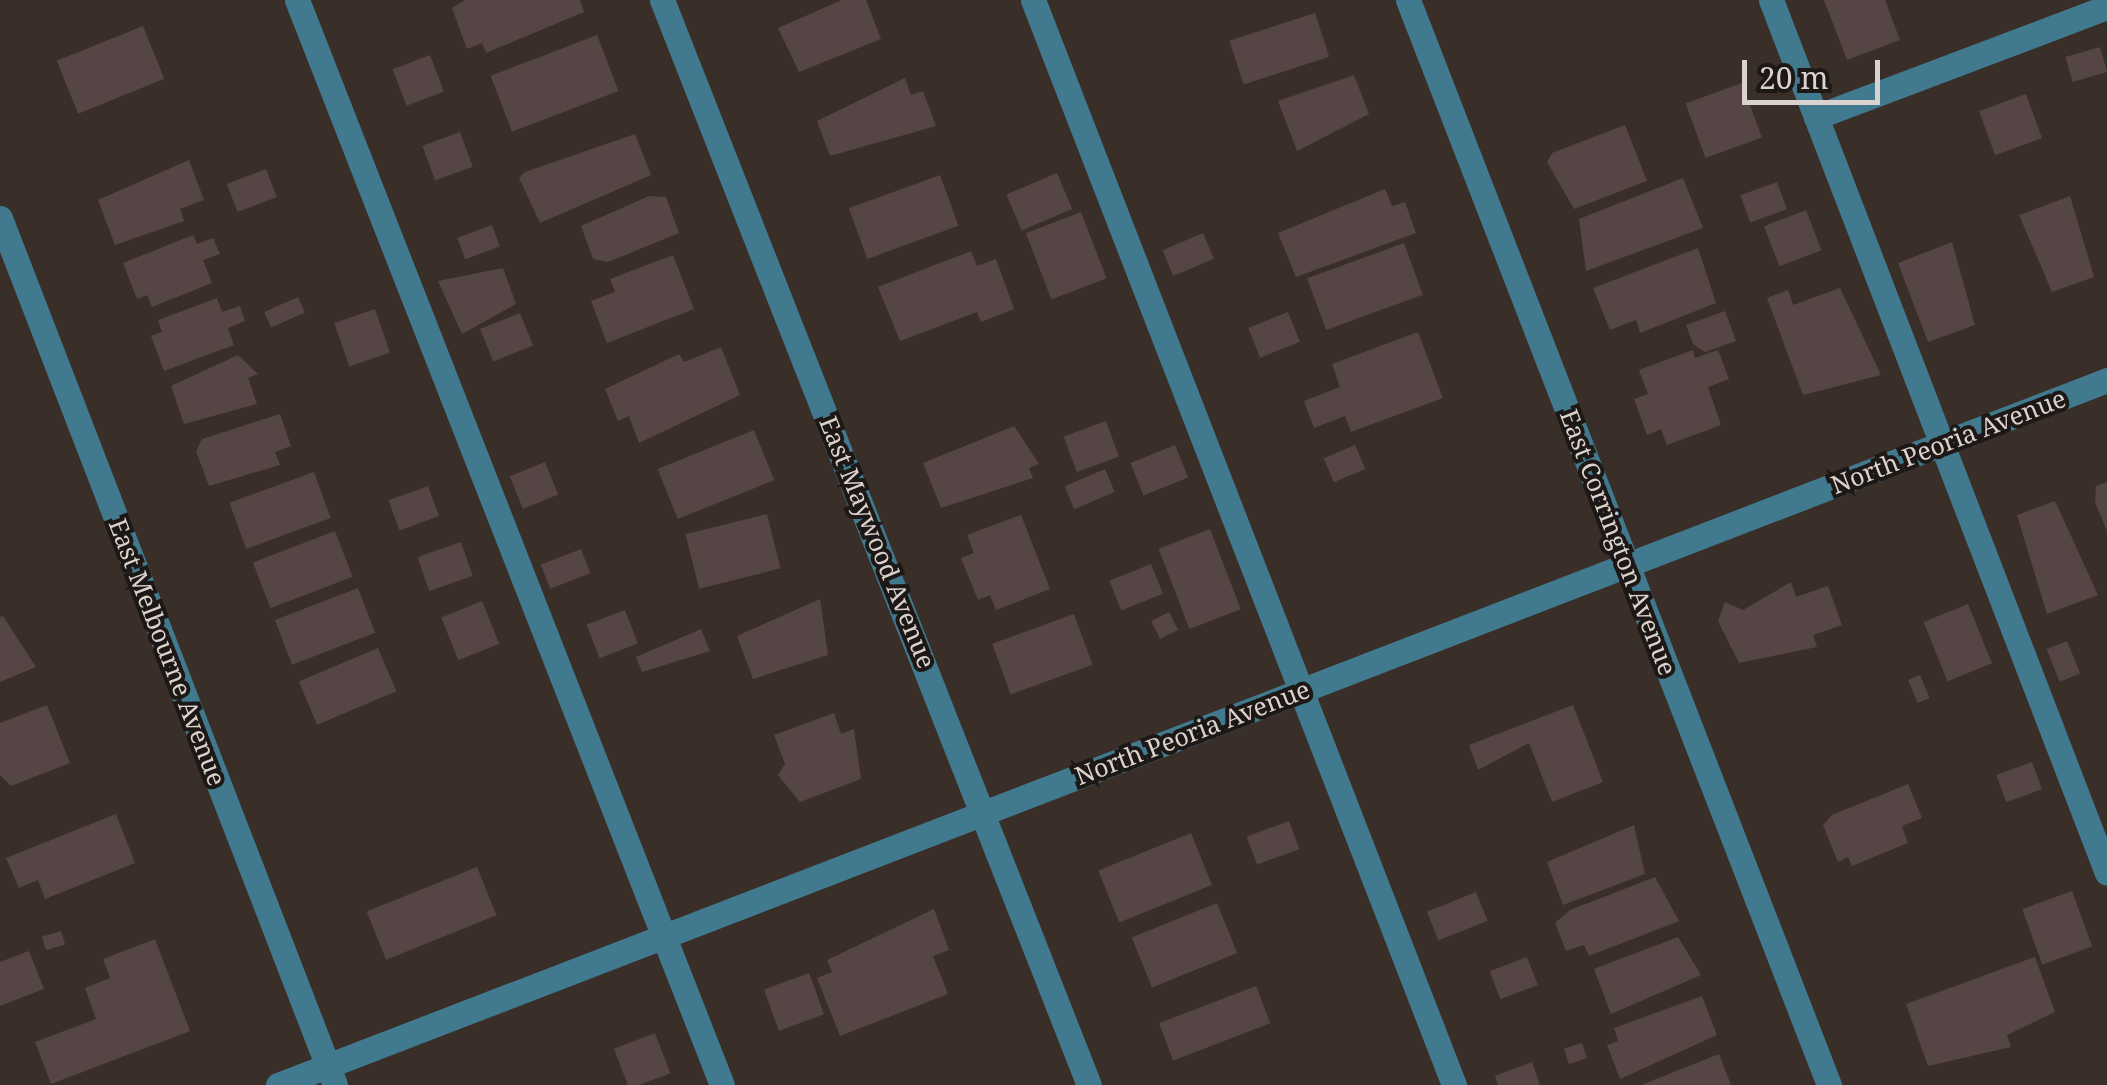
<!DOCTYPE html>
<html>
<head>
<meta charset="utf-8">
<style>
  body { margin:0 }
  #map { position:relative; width:2107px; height:1085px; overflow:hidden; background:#3a2e28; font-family:"Noto Serif",serif }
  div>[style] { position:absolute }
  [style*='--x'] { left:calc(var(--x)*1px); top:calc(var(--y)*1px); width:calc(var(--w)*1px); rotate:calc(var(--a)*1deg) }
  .building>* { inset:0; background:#554645; transform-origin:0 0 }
  .minor>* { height:25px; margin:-12.5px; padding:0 12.5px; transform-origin:12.5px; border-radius:12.5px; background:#417a8e }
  span { translate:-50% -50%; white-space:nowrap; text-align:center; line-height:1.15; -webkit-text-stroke:8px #1d1815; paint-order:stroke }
  .street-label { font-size:25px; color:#dad2ce }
  .scale { position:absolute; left:1742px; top:60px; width:138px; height:45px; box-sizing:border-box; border:5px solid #dad2ce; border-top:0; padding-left:12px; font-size:30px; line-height:35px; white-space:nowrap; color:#dad2ce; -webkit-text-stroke:8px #1d1815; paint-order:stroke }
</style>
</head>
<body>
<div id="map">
  <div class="building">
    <i style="clip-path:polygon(465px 0,580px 0,584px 12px,486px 53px,482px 43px,467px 49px,452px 8px)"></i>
    <i style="clip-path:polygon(842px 0,866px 0,881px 39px,799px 72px,778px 28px)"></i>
    <i style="clip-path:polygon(1824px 0,1885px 0,1900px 40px,1847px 60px)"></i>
    <i style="left:1315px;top:13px;width:46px;height:90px;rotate:72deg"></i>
    <i style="left:143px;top:26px;width:57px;height:93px;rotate:68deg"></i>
    <i style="left:597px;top:35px;width:60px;height:114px;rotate:69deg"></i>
    <i style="left:2100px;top:47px;width:26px;height:36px;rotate:74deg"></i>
    <i style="left:430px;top:55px;width:39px;height:40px;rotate:69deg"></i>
    <i style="clip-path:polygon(1354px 75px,1369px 114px,1297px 151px,1278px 101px)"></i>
    <i style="clip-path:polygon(905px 78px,911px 95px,923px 91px,936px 126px,830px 156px,817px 121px)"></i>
    <i style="left:1742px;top:83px;width:58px;height:60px;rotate:70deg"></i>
    <i style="left:2026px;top:94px;width:47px;height:50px;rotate:70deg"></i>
    <i style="clip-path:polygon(1625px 125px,1647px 181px,1574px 209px,1547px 162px,1552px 153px)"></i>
    <i style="left:460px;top:132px;width:37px;height:40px;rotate:70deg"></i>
    <i style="clip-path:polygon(635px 134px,651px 175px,540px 223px,519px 178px,525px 172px)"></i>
    <i style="clip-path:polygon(189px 160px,204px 200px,180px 209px,184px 221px,115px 245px,98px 200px)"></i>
    <i style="left:266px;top:169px;width:30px;height:42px;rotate:69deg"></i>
    <i style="left:1057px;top:173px;width:39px;height:55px;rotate:67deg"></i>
    <i style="left:940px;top:175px;width:54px;height:97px;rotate:70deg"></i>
    <i style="clip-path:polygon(1683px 178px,1703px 228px,1586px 271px,1579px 219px)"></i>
    <i style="left:1777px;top:182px;width:29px;height:39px;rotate:70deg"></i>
    <i style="clip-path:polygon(1385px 189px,1392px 206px,1405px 202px,1416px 233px,1296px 277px,1278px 233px)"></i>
    <i style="clip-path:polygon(649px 196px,666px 197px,679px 233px,608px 262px,593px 259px,581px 226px)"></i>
    <i style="clip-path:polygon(2070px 196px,2094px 277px,2052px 292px,2019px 215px)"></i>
    <i style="left:1806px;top:210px;width:43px;height:45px;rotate:69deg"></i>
    <i style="left:1081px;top:212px;width:71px;height:59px;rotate:69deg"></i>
    <i style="left:492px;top:225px;width:23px;height:37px;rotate:70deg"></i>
    <i style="left:1203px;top:233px;width:28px;height:44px;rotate:67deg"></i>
    <i style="clip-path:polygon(193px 235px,197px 244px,213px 238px,220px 254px,203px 260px,212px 283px,152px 307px,147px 295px,137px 299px,123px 263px)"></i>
    <i style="clip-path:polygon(1952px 242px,1975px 325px,1928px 342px,1898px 263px)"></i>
    <i style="left:1404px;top:243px;width:55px;height:103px;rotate:70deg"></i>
    <i style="clip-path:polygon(1698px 248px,1716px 303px,1640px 333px,1636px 320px,1610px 330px,1593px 288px)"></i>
    <i style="clip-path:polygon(971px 251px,977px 266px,996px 259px,1014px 309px,981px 322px,977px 312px,900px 341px,878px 287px)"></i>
    <i style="clip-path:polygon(673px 255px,694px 309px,607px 343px,591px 301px,615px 292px,610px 279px)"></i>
    <i style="clip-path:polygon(503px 268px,516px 304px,462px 334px,438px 281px)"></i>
    <i style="clip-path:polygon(1840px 288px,1881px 375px,1803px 395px,1767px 298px,1788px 290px,1793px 305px)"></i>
    <i style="left:298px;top:297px;width:17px;height:37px;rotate:66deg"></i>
    <i style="clip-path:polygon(217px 298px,222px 312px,240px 306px,245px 321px,228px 328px,234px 345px,164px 371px,151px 336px,162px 332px,158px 320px)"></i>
    <i style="left:375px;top:309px;width:46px;height:43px;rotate:71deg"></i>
    <i style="clip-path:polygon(1725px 311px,1736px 341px,1705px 352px,1693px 344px,1686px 325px)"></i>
    <i style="left:1288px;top:312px;width:32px;height:43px;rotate:68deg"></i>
    <i style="left:520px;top:313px;width:35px;height:43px;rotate:68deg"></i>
    <i style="clip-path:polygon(1418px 332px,1443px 398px,1351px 432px,1345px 416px,1314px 428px,1304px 401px,1340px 387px,1332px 364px)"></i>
    <i style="clip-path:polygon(721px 347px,740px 395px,639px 443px,629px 416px,618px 421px,605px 389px,679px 354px,684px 362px)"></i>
    <i style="clip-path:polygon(1693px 350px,1695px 358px,1718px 350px,1729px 379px,1708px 387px,1721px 425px,1667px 445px,1661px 429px,1647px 435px,1634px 399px,1648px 394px,1639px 370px)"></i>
    <i style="clip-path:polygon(238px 355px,258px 374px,248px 378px,257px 404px,184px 424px,171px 386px)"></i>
    <i style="clip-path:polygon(280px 414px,291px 446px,275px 452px,280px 465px,209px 486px,196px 451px,202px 439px)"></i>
    <i style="left:1106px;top:421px;width:38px;height:45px;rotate:70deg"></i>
    <i style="clip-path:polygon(1014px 426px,1039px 464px,1029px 468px,1033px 478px,941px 508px,923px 463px)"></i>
    <i style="left:754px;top:430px;width:54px;height:104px;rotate:68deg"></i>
    <i style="left:1175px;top:445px;width:35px;height:48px;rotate:68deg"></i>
    <i style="left:1355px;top:445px;width:26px;height:34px;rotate:67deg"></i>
    <i style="left:545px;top:462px;width:35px;height:38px;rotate:68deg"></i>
    <i style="left:1105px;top:469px;width:25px;height:44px;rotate:67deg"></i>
    <i style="left:314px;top:472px;width:49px;height:90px;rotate:70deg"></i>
    <i style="clip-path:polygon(2107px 482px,2107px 531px,2095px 502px,2096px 486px)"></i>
    <i style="left:428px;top:486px;width:32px;height:42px;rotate:70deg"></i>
    <i style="clip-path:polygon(2055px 501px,2098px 595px,2047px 614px,2017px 515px)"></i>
    <i style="left:767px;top:514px;width:56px;height:84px;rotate:76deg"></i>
    <i style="clip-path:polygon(1021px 515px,1050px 589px,996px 610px,990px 595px,978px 600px,961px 558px,974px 553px,967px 535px)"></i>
    <i style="left:1210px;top:529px;width:86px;height:55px;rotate:69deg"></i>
    <i style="left:335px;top:531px;width:49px;height:88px;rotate:69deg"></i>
    <i style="left:461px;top:542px;width:36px;height:46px;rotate:71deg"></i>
    <i style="left:581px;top:549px;width:26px;height:43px;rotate:69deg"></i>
    <i style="left:1151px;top:564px;width:32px;height:45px;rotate:68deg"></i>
    <i style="clip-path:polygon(1791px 582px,1796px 597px,1828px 586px,1842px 625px,1813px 635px,1817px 647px,1739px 663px,1718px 621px,1725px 602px,1743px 610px)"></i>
    <i style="left:358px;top:588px;width:48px;height:89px;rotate:69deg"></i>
    <i style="clip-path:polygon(820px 599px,828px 655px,753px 679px,737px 636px)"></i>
    <i style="left:482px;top:601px;width:46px;height:44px;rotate:68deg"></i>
    <i style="left:1968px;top:604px;width:64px;height:48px;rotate:68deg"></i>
    <i style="left:625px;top:610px;width:36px;height:41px;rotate:69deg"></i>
    <i style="left:1169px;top:612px;width:20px;height:20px;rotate:63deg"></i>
    <i style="left:1074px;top:614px;width:54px;height:87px;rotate:70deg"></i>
    <i style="clip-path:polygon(3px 616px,36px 667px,0 682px,0 617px)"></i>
    <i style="clip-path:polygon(701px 629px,710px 651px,642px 672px,636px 657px)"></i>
    <i style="left:2067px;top:641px;width:35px;height:22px;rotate:68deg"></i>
    <i style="left:378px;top:648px;width:47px;height:86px;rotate:67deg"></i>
    <i style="left:1920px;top:675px;width:25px;height:13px;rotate:67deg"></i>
    <i style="clip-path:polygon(47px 705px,70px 763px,11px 786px,0 775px,0 723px)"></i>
    <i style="clip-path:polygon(1573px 705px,1603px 782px,1552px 802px,1529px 743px,1478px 770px,1469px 745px)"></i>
    <i style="clip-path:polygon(834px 713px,841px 734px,854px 729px,861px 779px,800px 802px,778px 775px,785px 764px,774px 735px)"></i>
    <i style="left:2032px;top:762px;width:29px;height:38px;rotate:70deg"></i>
    <i style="clip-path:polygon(1908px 784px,1922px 818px,1902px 826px,1908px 843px,1852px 866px,1848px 857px,1838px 862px,1823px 825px,1832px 815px)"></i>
    <i style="clip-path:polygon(116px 814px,135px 863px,45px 899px,38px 880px,19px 888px,6px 858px)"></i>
    <i style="left:1289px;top:821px;width:30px;height:45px;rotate:70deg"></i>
    <i style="clip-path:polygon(1634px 825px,1645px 874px,1563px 905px,1547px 862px)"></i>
    <i style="left:1191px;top:833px;width:56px;height:100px;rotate:68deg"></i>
    <i style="left:477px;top:867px;width:52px;height:119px;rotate:68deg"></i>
    <i style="clip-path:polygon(1655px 877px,1679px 921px,1589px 956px,1584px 945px,1566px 951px,1555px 923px,1570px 910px)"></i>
    <i style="left:2072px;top:891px;width:59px;height:53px;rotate:70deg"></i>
    <i style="left:1476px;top:892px;width:31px;height:53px;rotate:68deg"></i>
    <i style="left:1217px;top:903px;width:54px;height:92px;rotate:68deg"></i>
    <i style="clip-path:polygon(934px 909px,949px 950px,933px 956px,948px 994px,840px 1036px,817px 978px,832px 972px,827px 960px)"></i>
    <i style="left:61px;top:931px;width:14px;height:20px;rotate:73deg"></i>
    <i style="clip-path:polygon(1678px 937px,1701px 975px,1611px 1014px,1594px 969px)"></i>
    <i style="clip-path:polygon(155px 939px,190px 1031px,51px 1084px,35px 1042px,96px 1019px,85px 988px,110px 978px,103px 959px)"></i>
    <i style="clip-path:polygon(29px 951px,44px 989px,0 1006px,0 962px)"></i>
    <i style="left:1527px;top:957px;width:30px;height:40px;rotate:69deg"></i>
    <i style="clip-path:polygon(2035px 957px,2055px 1012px,2007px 1035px,2011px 1047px,1928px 1066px,1906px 1004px)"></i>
    <i style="left:809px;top:973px;width:44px;height:48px;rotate:70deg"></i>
    <i style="left:1256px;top:986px;width:40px;height:104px;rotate:69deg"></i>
    <i style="clip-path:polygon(1702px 996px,1717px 1035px,1620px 1079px,1607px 1045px,1618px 1041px,1614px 1028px)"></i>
    <i style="left:655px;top:1033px;width:43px;height:44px;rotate:69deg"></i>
    <i style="left:1582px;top:1043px;width:16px;height:19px;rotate:72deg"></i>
    <i style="clip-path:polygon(1719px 1054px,1731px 1085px,1641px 1085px)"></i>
    <i style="clip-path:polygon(1532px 1062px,1540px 1085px,1498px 1085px,1495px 1076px)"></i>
  </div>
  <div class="minor">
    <i style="--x:297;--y:0;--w:1165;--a:68.61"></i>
    <i style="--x:662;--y:0;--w:1166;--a:68.52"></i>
    <i style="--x:1033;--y:0;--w:1164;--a:68.79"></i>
    <i style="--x:1408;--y:0;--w:1164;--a:68.79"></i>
    <i style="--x:1771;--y:0;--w:935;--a:68.95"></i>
    <i style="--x:1816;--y:117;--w:311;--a:-20.7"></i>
    <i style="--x:0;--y:218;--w:929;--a:68.87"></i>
    <i style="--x:278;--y:1085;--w:1960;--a:-21.08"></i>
  </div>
  <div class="street-label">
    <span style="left:1948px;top:441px;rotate:-21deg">North Peoria Avenue</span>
    <span style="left:878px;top:542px;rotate:68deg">East Maywood Avenue</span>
    <span style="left:1619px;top:542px;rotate:69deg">East Corrington Avenue</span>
    <span style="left:168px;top:652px;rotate:69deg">East Melbourne Avenue</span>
    <span style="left:1192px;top:732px;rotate:-21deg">North Peoria Avenue</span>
  </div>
  <div class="scale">20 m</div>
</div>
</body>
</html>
